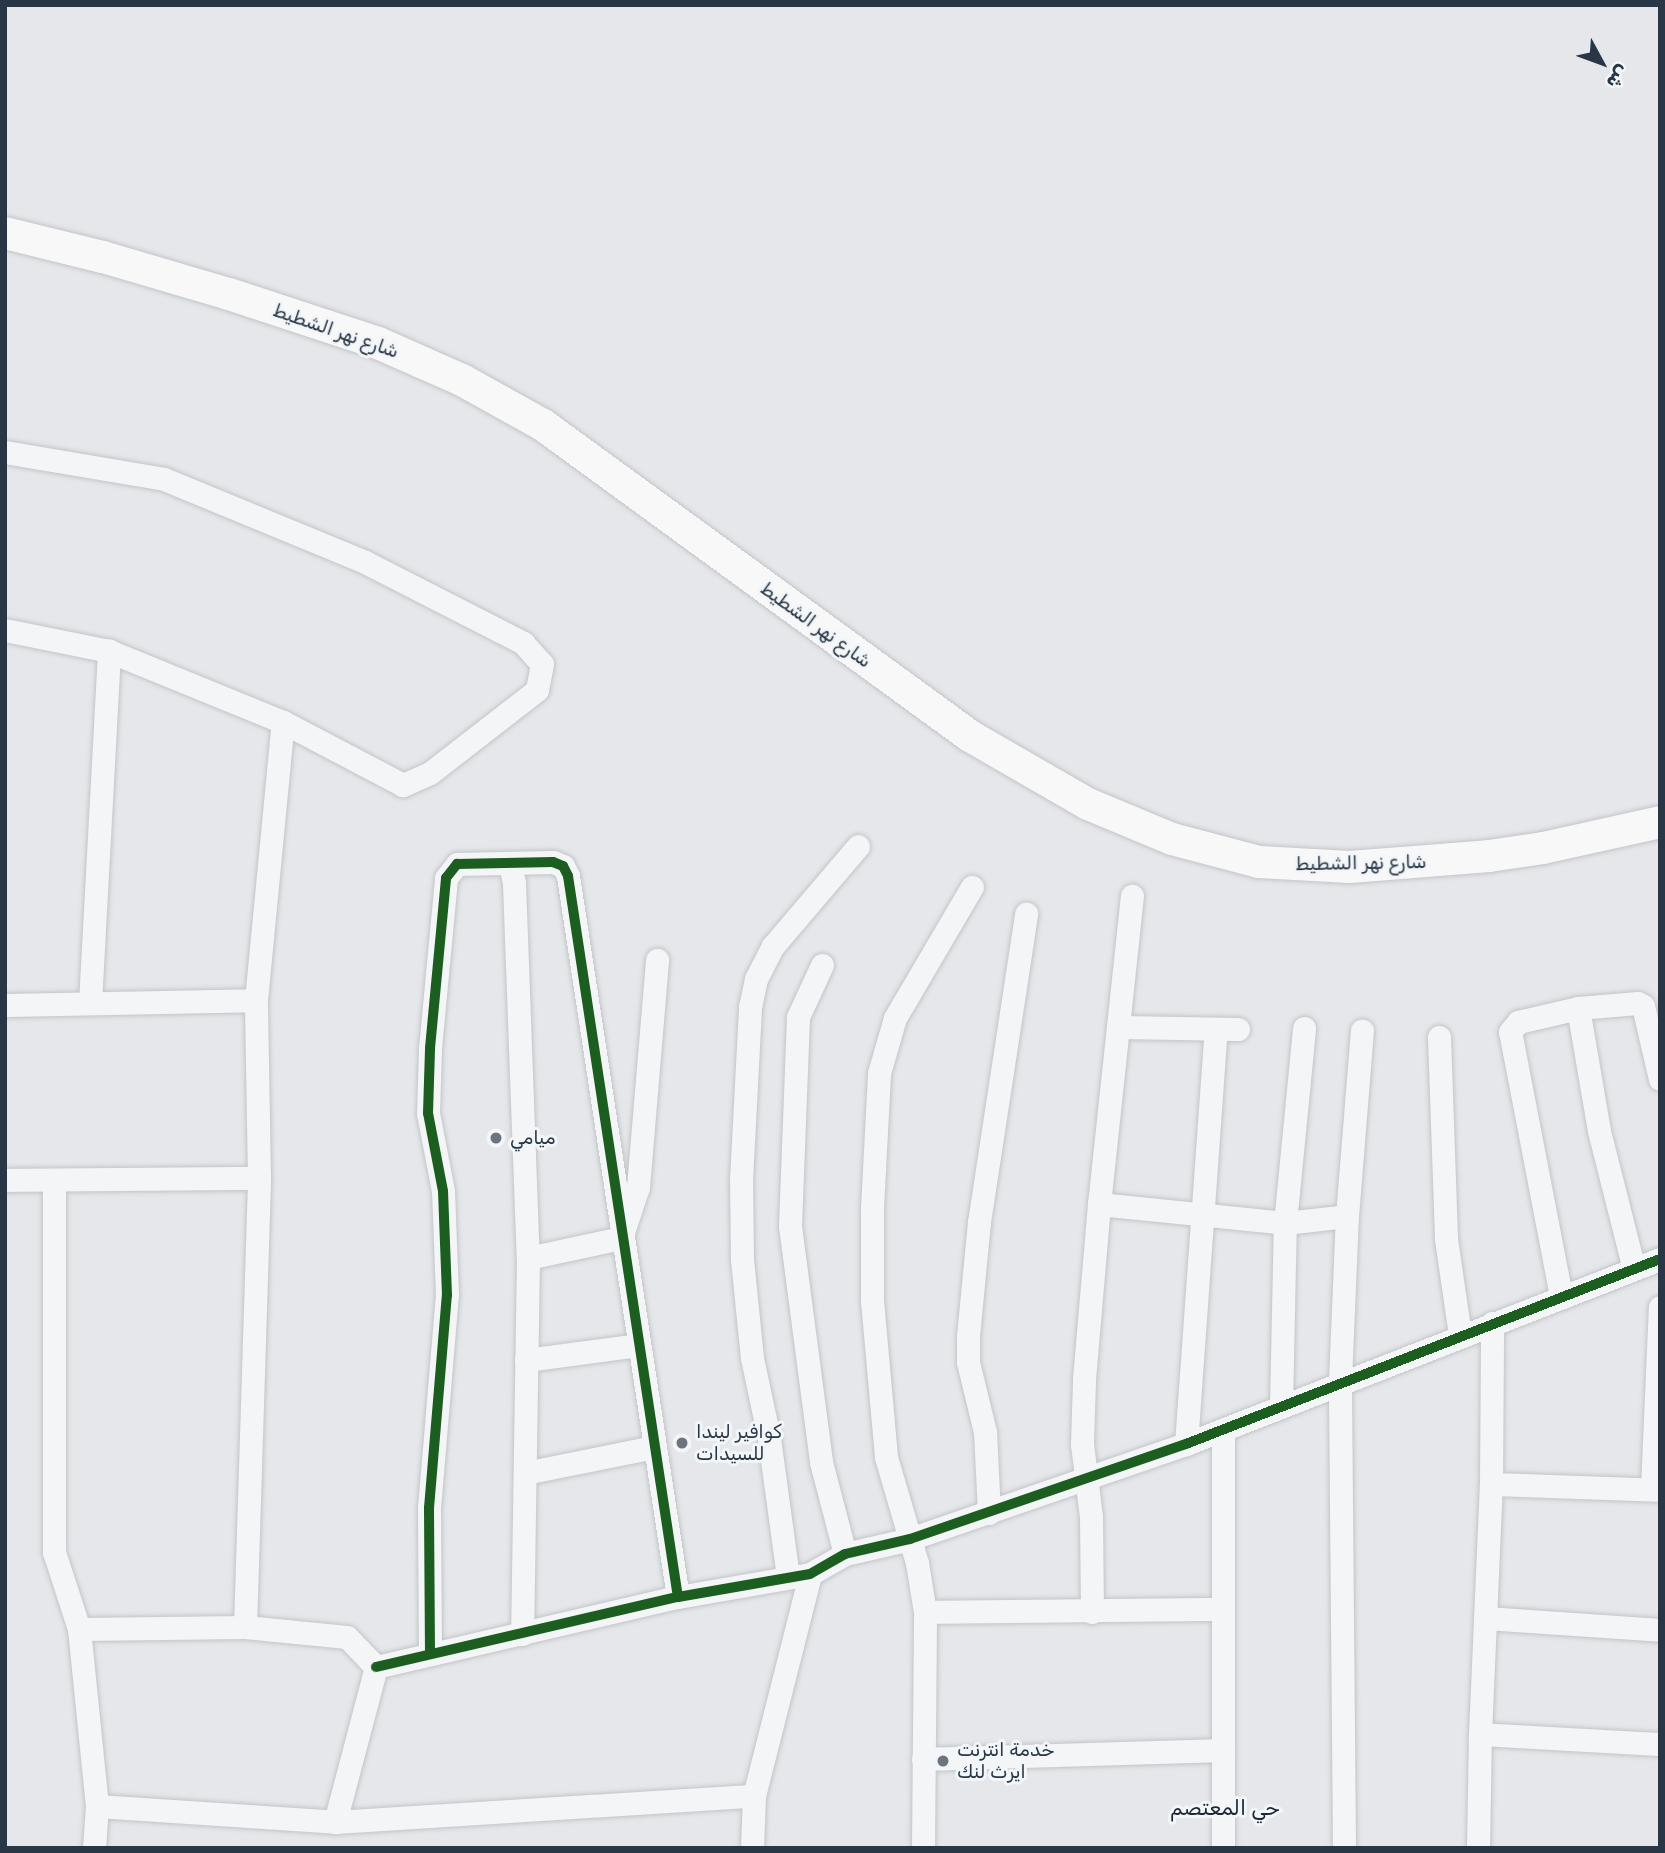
<!DOCTYPE html>
<html>
<head>
<meta charset="utf-8">
<style>
  body { margin:0 }
  #map { position:relative; width:1665px; height:1853px; overflow:hidden; background:#e5e7ea; font-family:Rubik,"Noto Sans Arabic",sans-serif }
  div>[style] { position:absolute }
  [style*='--x'] { left:calc(var(--x)*1px); top:calc(var(--y)*1px); width:calc(var(--w)*1px); rotate:calc(var(--a)*1deg) }
  .roads { filter:drop-shadow(0 0 2px #c3c5c8) drop-shadow(0 0 2px #c3c5c8) }
  .street>* { height:23px; margin:-11.5px; padding:0 11.5px; transform-origin:11.5px; border-radius:11.5px; background:#f4f5f7 }
  .secondary>* { height:32px; margin:-16px; padding:0 16px; transform-origin:16px; border-radius:16px; background:#f8f8f8 }
  .cycleway>* { height:10px; margin:-5px; padding:0 5px; transform-origin:5px; border-radius:5px; background:#1b5e20 }
  .dots>* { width:19px; height:19px; translate:-50% -50%; box-sizing:border-box; border:4px solid #f3f6f9; border-radius:50% }
  span { translate:-50% -50%; white-space:nowrap; text-align:center; line-height:1.15; -webkit-text-stroke:6px #f3f6f9; paint-order:stroke }
  .street-label { font-size:19px; color:#293645 }
  .poi-label { font-size:19px; color:#293645 }
  .left { translate:0 -50%; text-align:left }
  .neighbourhood-label { font-size:21px; color:#1b2636 }
  .frame { position:absolute; inset:0; border:7px solid #293645; pointer-events:none }
  .north { position:absolute; left:1567px; top:28px; width:70px; height:70px; -webkit-text-stroke:5px #f3f6f9; paint-order:stroke; rotate:131deg; font-size:19px; font-weight:700; line-height:28px; text-align:center; color:#293645 }
  .north::after { content:''; display:block; margin:auto; width:24px; height:32px; background:#293645; clip-path:polygon(50% 0,100% 100%,50% 72%,0 100%) }
</style>
</head>
<body>
<div id="map">
  <div class="roads">
    <div class="street">
      <i style="--x:5;--y:452;--w:161;--a:9.6"></i>
      <i style="--x:164;--y:479;--w:217;--a:22.4"></i>
      <i style="--x:365;--y:562;--w:178;--a:27.1"></i>
      <i style="--x:523;--y:643;--w:28;--a:48"></i>
      <i style="--x:542;--y:664;--w:26;--a:101"></i>
      <i style="--x:537;--y:690;--w:135;--a:142.2"></i>
      <i style="--x:430;--y:773;--w:30;--a:156"></i>
      <i style="--x:403;--y:785;--w:136;--a:-152.3"></i>
      <i style="--x:283;--y:722;--w:188;--a:-157.8"></i>
      <i style="--x:109;--y:651;--w:106;--a:-168.6"></i>
      <i style="--x:510;--y:865;--w:18;--a:77"></i>
      <i style="--x:514;--y:883;--w:375;--a:87.9"></i>
      <i style="--x:528;--y:1258;--w:376;--a:90.9"></i>
      <i style="--x:822;--y:965;--w:57;--a:114.8"></i>
      <i style="--x:798;--y:1017;--w:209;--a:92.2"></i>
      <i style="--x:790;--y:1226;--w:238;--a:82.5"></i>
      <i style="--x:821;--y:1462;--w:95;--a:75.4"></i>
      <i style="--x:90;--y:1003;--w:353;--a:-86.9"></i>
      <i style="--x:5;--y:1005;--w:251;--a:-1.1"></i>
      <i style="--x:1578;--y:1008;--w:125;--a:80.3"></i>
      <i style="--x:1599;--y:1131;--w:142;--a:75.8"></i>
      <i style="--x:1118;--y:1027;--w:120;--a:1"></i>
      <i style="--x:1439;--y:1037;--w:202;--a:88"></i>
      <i style="--x:1446;--y:1239;--w:97;--a:81.7"></i>
      <i style="--x:5;--y:1180;--w:254;--a:-0.5"></i>
      <i style="--x:54;--y:1181;--w:371;--a:90"></i>
      <i style="--x:54;--y:1552;--w:81;--a:72"></i>
      <i style="--x:79;--y:1629;--w:178;--a:84.2"></i>
      <i style="--x:97;--y:1806;--w:42;--a:94.1"></i>
      <i style="--x:1099;--y:1204;--w:187;--a:5.8"></i>
      <i style="--x:1285;--y:1223;--w:62;--a:-6.4"></i>
      <i style="--x:528;--y:1258;--w:95;--a:-12.1"></i>
      <i style="--x:621;--y:1238;--w:54;--a:-71.6"></i>
      <i style="--x:638;--y:1187;--w:228;--a:-85.2"></i>
      <i style="--x:1561;--y:1296;--w:269;--a:-100.9"></i>
      <i style="--x:1510;--y:1032;--w:13;--a:-51"></i>
      <i style="--x:1518;--y:1022;--w:62;--a:-13.1"></i>
      <i style="--x:1578;--y:1008;--w:60;--a:-4.8"></i>
      <i style="--x:1638;--y:1003;--w:6;--a:31"></i>
      <i style="--x:1643;--y:1006;--w:75;--a:76.9"></i>
      <i style="--x:526;--y:1360;--w:113;--a:-7.6"></i>
      <i style="--x:1281;--y:1407;--w:184;--a:-88.8"></i>
      <i style="--x:1285;--y:1223;--w:196;--a:-84.4"></i>
      <i style="--x:1223;--y:1430;--w:418;--a:90"></i>
      <i style="--x:1186;--y:1444;--w:416;--a:-85.9"></i>
      <i style="--x:525;--y:1473;--w:132;--a:-11.4"></i>
      <i style="--x:1491;--y:1484;--w:169;--a:2"></i>
      <i style="--x:1652;--y:1488;--w:181;--a:-87.5"></i>
      <i style="--x:989;--y:1513;--w:81;--a:-92.8"></i>
      <i style="--x:985;--y:1432;--w:72;--a:-103.7"></i>
      <i style="--x:968;--y:1362;--w:26;--a:-90"></i>
      <i style="--x:968;--y:1336;--w:115;--a:-84.5"></i>
      <i style="--x:979;--y:1222;--w:312;--a:-81.3"></i>
      <i style="--x:788;--y:1577;--w:140;--a:-97.8"></i>
      <i style="--x:769;--y:1438;--w:82;--a:-102"></i>
      <i style="--x:752;--y:1358;--w:100;--a:-95.8"></i>
      <i style="--x:742;--y:1259;--w:79;--a:-90.7"></i>
      <i style="--x:741;--y:1180;--w:173;--a:-87"></i>
      <i style="--x:750;--y:1007;--w:29;--a:-78"></i>
      <i style="--x:756;--y:979;--w:37;--a:-63"></i>
      <i style="--x:773;--y:946;--w:131;--a:-49.6"></i>
      <i style="--x:925;--y:1612;--w:295;--a:-0.6"></i>
      <i style="--x:1092;--y:1612;--w:95;--a:-90.6"></i>
      <i style="--x:1091;--y:1517;--w:74;--a:-97"></i>
      <i style="--x:1082;--y:1444;--w:65;--a:-88.2"></i>
      <i style="--x:1084;--y:1379;--w:176;--a:-85.1"></i>
      <i style="--x:1099;--y:1204;--w:310;--a:-83.9"></i>
      <i style="--x:1486;--y:1618;--w:174;--a:3.9"></i>
      <i style="--x:245;--y:1627;--w:449;--a:-88.2"></i>
      <i style="--x:259;--y:1178;--w:178;--a:-91"></i>
      <i style="--x:256;--y:1000;--w:279;--a:-84.5"></i>
      <i style="--x:79;--y:1629;--w:166;--a:-0.7"></i>
      <i style="--x:245;--y:1627;--w:102;--a:5.6"></i>
      <i style="--x:347;--y:1637;--w:42;--a:46"></i>
      <i style="--x:430;--y:1654;--w:146;--a:-90.4"></i>
      <i style="--x:429;--y:1508;--w:214;--a:-85.2"></i>
      <i style="--x:447;--y:1295;--w:104;--a:-92.2"></i>
      <i style="--x:443;--y:1191;--w:79;--a:-100.9"></i>
      <i style="--x:428;--y:1113;--w:65;--a:-88.2"></i>
      <i style="--x:430;--y:1048;--w:171;--a:-84.6"></i>
      <i style="--x:446;--y:878;--w:18;--a:-52"></i>
      <i style="--x:457;--y:864;--w:96;--a:-1.2"></i>
      <i style="--x:553;--y:862;--w:11;--a:22"></i>
      <i style="--x:563;--y:866;--w:11;--a:63"></i>
      <i style="--x:568;--y:876;--w:729;--a:81.33"></i>
      <i style="--x:376;--y:1667;--w:310;--a:-13.1"></i>
      <i style="--x:678;--y:1597;--w:134;--a:-9.9"></i>
      <i style="--x:810;--y:1574;--w:40;--a:-29.7"></i>
      <i style="--x:845;--y:1554;--w:67;--a:-13"></i>
      <i style="--x:910;--y:1539;--w:292;--a:-19"></i>
      <i style="--x:1186;--y:1444;--w:509;--a:-21.32"></i>
      <i style="--x:1480;--y:1734;--w:180;--a:3.2"></i>
      <i style="--x:923;--y:1759;--w:299;--a:-1.7"></i>
      <i style="--x:97;--y:1806;--w:239;--a:3.8"></i>
      <i style="--x:335;--y:1822;--w:420;--a:-3.6"></i>
      <i style="--x:335;--y:1822;--w:160;--a:-75.2"></i>
      <i style="--x:752;--y:1848;--w:52;--a:-87.8"></i>
      <i style="--x:754;--y:1796;--w:229;--a:-75.8"></i>
      <i style="--x:923;--y:1848;--w:236;--a:-89.5"></i>
      <i style="--x:925;--y:1612;--w:50;--a:-99.3"></i>
      <i style="--x:917;--y:1563;--w:110;--a:-106.3"></i>
      <i style="--x:886;--y:1457;--w:157;--a:-95.1"></i>
      <i style="--x:872;--y:1301;--w:93;--a:-90"></i>
      <i style="--x:872;--y:1208;--w:135;--a:-87"></i>
      <i style="--x:879;--y:1073;--w:57;--a:-73.8"></i>
      <i style="--x:895;--y:1018;--w:152;--a:-59.6"></i>
      <i style="--x:1344;--y:1848;--w:467;--a:-90.5"></i>
      <i style="--x:1340;--y:1381;--w:165;--a:-87.6"></i>
      <i style="--x:1347;--y:1216;--w:186;--a:-85.4"></i>
      <i style="--x:1478;--y:1848;--w:114;--a:-89"></i>
      <i style="--x:1480;--y:1734;--w:250;--a:-87.5"></i>
      <i style="--x:1491;--y:1484;--w:161;--a:-89.6"></i>
    </div>
    <div class="secondary">
      <i style="--x:5;--y:233;--w:101;--a:13.8"></i>
      <i style="--x:103;--y:257;--w:131;--a:16.4"></i>
      <i style="--x:229;--y:294;--w:157;--a:18.2"></i>
      <i style="--x:378;--y:343;--w:92;--a:23.8"></i>
      <i style="--x:462;--y:380;--w:93;--a:29.1"></i>
      <i style="--x:543;--y:425;--w:528;--a:36.07"></i>
      <i style="--x:970;--y:736;--w:136;--a:30"></i>
      <i style="--x:1088;--y:804;--w:91;--a:22.6"></i>
      <i style="--x:1172;--y:839;--w:90;--a:14.8"></i>
      <i style="--x:1259;--y:862;--w:91;--a:3.1"></i>
      <i style="--x:1350;--y:867;--w:139;--a:-4.5"></i>
      <i style="--x:1489;--y:856;--w:55;--a:-8.4"></i>
      <i style="--x:1543;--y:848;--w:120;--a:-12.5"></i>
    </div>
  </div>
  <div class="cycleway">
    <i style="--x:430;--y:1654;--w:146;--a:-90.4"></i>
    <i style="--x:429;--y:1508;--w:214;--a:-85.2"></i>
    <i style="--x:447;--y:1295;--w:104;--a:-92.2"></i>
    <i style="--x:443;--y:1191;--w:79;--a:-100.9"></i>
    <i style="--x:428;--y:1113;--w:65;--a:-88.2"></i>
    <i style="--x:430;--y:1048;--w:171;--a:-84.6"></i>
    <i style="--x:446;--y:878;--w:18;--a:-52"></i>
    <i style="--x:457;--y:864;--w:96;--a:-1.2"></i>
    <i style="--x:553;--y:862;--w:11;--a:22"></i>
    <i style="--x:563;--y:866;--w:11;--a:63"></i>
    <i style="--x:568;--y:876;--w:729;--a:81.33"></i>
    <i style="--x:376;--y:1667;--w:310;--a:-13.1"></i>
    <i style="--x:678;--y:1597;--w:134;--a:-9.9"></i>
    <i style="--x:810;--y:1574;--w:40;--a:-29.7"></i>
    <i style="--x:845;--y:1554;--w:67;--a:-13"></i>
    <i style="--x:910;--y:1539;--w:292;--a:-19"></i>
    <i style="--x:1186;--y:1444;--w:509;--a:-21.32"></i>
  </div>
  <div class="dots">
    <i style="left:496px;top:1138px;background:#6b747f"></i>
    <i style="left:682px;top:1443px;background:#6b747f"></i>
    <i style="left:943px;top:1761px;background:#6b747f"></i>
  </div>
  <div class="street-label">
    <span style="left:336px;top:331px;rotate:19deg">شارع نهر الشطيط</span>
    <span style="left:816px;top:625px;rotate:36deg">شارع نهر الشطيط</span>
    <span style="left:1361px;top:863px;rotate:-1deg">شارع نهر الشطيط</span>
  </div>
  <div class="poi-label">
    <span class="left" style="left:510px;top:1138px">ميامي</span>
    <span class="left" style="left:696px;top:1443px">كوافير ليندا<br>للسيدات</span>
    <span class="left" style="left:957px;top:1761px">خدمة انترنت<br>ايرث لنك</span>
  </div>
  <div class="neighbourhood-label">
    <span style="left:1225px;top:1808px">حي المعتصم</span>
  </div>
  <div class="frame"></div>
  <div class="north">ش</div>
</div>
</body>
</html>
